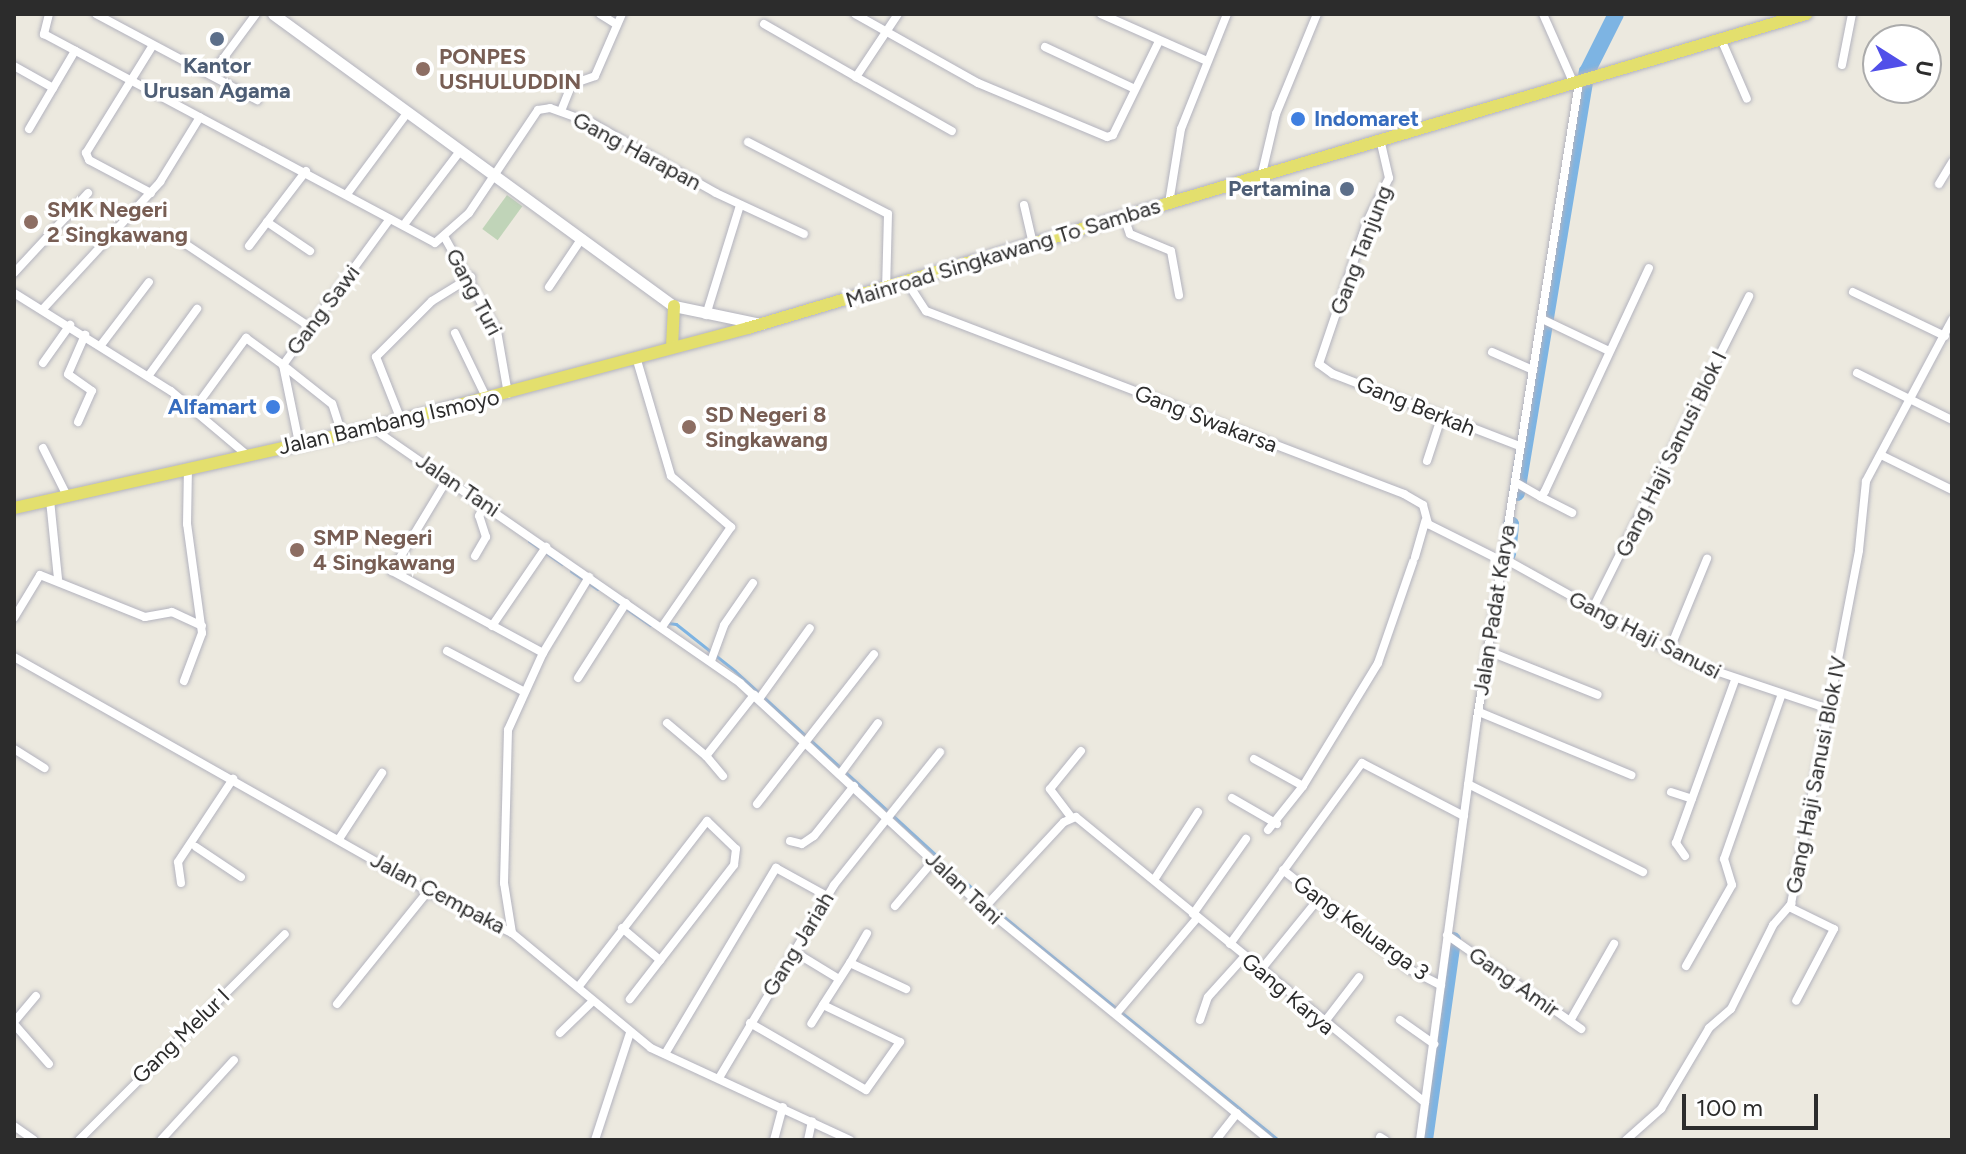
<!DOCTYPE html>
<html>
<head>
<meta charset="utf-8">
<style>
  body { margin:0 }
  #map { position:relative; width:1966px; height:1154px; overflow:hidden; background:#ece9df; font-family:Figtree,sans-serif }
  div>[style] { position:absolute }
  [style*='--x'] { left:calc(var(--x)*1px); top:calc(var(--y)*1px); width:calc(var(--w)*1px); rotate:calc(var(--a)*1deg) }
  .cemetery>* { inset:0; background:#c0d4b8; transform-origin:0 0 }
  .stream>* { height:3px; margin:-1.5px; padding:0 1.5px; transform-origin:1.5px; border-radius:1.5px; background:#7db4e3 }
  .river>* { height:16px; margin:-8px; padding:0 8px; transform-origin:8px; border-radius:8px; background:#7db4e3 }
  .roads { filter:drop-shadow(0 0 2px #b3b3be) drop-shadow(0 0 2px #b3b3be) }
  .street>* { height:8px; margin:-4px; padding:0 4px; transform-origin:4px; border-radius:4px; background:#fff }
  .secondary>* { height:11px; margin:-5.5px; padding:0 5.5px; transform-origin:5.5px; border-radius:5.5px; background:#fff }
  .primary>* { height:12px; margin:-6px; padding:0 6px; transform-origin:6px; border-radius:6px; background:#e3df6d }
  .dots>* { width:22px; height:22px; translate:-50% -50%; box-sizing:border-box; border:4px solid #fff; border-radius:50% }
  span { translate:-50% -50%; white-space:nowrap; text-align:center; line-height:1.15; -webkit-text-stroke:7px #fff; paint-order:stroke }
  .education-label { font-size:22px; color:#785e54; font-weight:700 }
  .left { translate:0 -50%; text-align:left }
  .service-label { font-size:22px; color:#4e5e75; font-weight:700 }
  .right { translate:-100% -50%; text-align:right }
  .shop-label { font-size:22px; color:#366cbe; font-weight:700 }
  .street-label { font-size:22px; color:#2c2c2c }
  .frame { position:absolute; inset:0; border:16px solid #2c2c2c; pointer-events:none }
  .north { position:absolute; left:1862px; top:24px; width:80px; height:80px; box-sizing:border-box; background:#fff; border:2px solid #ababab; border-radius:50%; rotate:101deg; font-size:22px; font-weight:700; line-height:32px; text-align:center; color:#2c2c2c }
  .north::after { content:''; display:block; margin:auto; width:28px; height:36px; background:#514fe9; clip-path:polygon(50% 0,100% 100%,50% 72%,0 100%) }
  .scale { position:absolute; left:1682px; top:1094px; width:136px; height:36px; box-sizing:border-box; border:4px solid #2c2c2c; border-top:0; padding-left:10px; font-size:24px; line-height:28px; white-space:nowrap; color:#2c2c2c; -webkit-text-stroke:6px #fff; paint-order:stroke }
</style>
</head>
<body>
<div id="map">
  <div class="cemetery">
    <i style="left:507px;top:195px;width:19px;height:42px;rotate:36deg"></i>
  </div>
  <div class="stream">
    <i style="--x:529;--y:541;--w:40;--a:34.9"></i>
    <i style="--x:571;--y:571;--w:32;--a:34"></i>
    <i style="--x:614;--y:600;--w:44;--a:34.8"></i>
    <i style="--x:668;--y:623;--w:8;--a:7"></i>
    <i style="--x:676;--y:624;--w:75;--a:38.5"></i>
    <i style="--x:735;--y:671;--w:358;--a:42.5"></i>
    <i style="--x:999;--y:913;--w:360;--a:39.1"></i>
  </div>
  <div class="river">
    <i style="--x:1517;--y:493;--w:427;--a:-80.6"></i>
    <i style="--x:1587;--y:72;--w:65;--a:-63.4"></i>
    <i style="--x:1508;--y:554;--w:30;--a:-84"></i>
    <i style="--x:1425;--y:1140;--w:202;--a:-82"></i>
  </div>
  <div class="roads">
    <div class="street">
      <i style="--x:49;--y:14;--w:21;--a:104"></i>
      <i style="--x:44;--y:34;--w:443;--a:28.1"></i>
      <i style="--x:435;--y:243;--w:45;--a:-41.4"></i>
      <i style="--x:469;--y:213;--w:124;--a:-56.2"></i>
      <i style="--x:538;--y:110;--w:12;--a:-9"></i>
      <i style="--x:550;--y:108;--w:45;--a:19.7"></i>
      <i style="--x:592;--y:123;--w:142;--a:29.4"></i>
      <i style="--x:716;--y:193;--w:97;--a:25"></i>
      <i style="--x:96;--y:14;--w:183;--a:28.1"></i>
      <i style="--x:600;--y:14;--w:19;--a:32"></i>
      <i style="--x:855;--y:14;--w:141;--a:29.3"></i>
      <i style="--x:978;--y:83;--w:140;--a:22.7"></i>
      <i style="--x:1107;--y:137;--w:6;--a:-18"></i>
      <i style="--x:1113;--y:135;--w:105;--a:-63.9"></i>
      <i style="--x:898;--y:14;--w:76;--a:123.7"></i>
      <i style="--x:856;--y:77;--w:110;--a:29.4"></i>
      <i style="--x:1101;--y:14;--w:116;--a:23.9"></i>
      <i style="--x:1543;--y:14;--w:77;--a:66.1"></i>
      <i style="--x:764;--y:24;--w:106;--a:29.9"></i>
      <i style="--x:1721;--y:39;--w:65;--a:66.6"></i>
      <i style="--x:1045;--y:47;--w:99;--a:25"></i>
      <i style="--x:1842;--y:65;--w:52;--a:-78.9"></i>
      <i style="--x:14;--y:66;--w:45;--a:29.4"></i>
      <i style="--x:211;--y:75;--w:76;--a:-53.6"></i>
      <i style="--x:561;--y:111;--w:29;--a:-68"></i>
      <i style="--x:572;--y:84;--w:24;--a:-19"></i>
      <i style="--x:595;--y:76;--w:68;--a:-66.5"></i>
      <i style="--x:29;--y:129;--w:91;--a:-59.5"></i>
      <i style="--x:1380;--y:139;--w:40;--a:77"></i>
      <i style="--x:1389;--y:178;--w:49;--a:116.6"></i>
      <i style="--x:1367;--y:222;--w:150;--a:108.7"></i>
      <i style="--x:1319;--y:364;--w:17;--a:36"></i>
      <i style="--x:1333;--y:374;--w:200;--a:21.1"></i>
      <i style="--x:748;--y:142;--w:157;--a:27.2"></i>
      <i style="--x:888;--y:214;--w:74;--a:91.5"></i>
      <i style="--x:306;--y:171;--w:64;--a:127.4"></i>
      <i style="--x:267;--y:222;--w:52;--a:34"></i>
      <i style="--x:1262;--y:173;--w:61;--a:-76.7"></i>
      <i style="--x:1276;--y:114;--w:108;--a:-67.7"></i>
      <i style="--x:1939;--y:184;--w:26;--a:-59"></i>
      <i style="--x:151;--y:193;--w:70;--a:-152"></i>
      <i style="--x:89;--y:160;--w:8;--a:-113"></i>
      <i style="--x:86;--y:153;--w:127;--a:-58.2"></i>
      <i style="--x:347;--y:194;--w:102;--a:-53.4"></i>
      <i style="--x:1169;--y:203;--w:75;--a:-80.8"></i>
      <i style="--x:1181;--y:129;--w:124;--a:-68.2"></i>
      <i style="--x:1024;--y:205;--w:39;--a:77"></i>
      <i style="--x:1124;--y:217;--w:18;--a:71"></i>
      <i style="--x:1130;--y:234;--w:44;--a:22.5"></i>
      <i style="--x:1171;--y:251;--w:45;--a:79.7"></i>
      <i style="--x:406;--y:222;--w:89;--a:-52.7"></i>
      <i style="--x:445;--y:238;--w:107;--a:60.8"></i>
      <i style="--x:497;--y:331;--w:64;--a:80.1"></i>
      <i style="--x:178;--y:239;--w:159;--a:33.7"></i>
      <i style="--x:249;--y:246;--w:30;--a:-53"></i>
      <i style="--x:14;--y:273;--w:109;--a:-47.2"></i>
      <i style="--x:907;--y:282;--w:35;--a:57"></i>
      <i style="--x:926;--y:311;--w:512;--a:20.95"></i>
      <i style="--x:1404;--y:494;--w:22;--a:30"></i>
      <i style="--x:1423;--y:505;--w:20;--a:75"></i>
      <i style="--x:1428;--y:524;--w:83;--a:26.6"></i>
      <i style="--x:549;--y:287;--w:59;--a:-56"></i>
      <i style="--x:1853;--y:292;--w:102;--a:25.6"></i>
      <i style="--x:14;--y:293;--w:185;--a:32"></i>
      <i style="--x:171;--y:391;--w:99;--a:40.1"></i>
      <i style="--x:43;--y:309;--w:173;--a:-47.3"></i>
      <i style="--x:160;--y:182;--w:76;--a:-58.4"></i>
      <i style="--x:706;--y:315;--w:115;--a:-72.8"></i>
      <i style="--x:1542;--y:319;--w:74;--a:25.5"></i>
      <i style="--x:455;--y:333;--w:73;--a:64.1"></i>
      <i style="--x:101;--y:345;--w:79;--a:-52.7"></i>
      <i style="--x:1492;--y:352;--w:45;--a:23.7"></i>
      <i style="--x:636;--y:357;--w:124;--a:73.6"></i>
      <i style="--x:671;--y:476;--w:79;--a:40.4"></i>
      <i style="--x:731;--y:527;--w:121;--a:124.6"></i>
      <i style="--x:43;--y:363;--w:47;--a:-54.6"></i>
      <i style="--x:1857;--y:373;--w:106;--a:26.3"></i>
      <i style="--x:149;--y:375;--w:82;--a:-54"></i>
      <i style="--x:195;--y:408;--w:87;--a:-53.9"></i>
      <i style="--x:246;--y:338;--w:46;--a:36.1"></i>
      <i style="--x:283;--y:365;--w:80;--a:78.4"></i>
      <i style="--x:401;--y:420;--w:68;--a:-111.6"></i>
      <i style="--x:376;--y:357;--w:79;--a:-45"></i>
      <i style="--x:432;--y:301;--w:46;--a:-31.6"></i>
      <i style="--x:78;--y:422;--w:34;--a:-66"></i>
      <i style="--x:92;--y:391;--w:29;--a:-145"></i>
      <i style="--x:68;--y:374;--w:43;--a:-66.4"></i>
      <i style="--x:372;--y:428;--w:448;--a:34.7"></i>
      <i style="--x:740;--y:683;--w:328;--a:42.7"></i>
      <i style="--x:981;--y:905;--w:372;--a:39.2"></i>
      <i style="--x:342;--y:434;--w:32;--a:-108"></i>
      <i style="--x:332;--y:404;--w:63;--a:-141.5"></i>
      <i style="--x:283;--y:365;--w:181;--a:-53.8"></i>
      <i style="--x:43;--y:448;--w:54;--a:63.4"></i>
      <i style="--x:1881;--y:455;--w:79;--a:26.2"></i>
      <i style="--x:1427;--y:461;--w:48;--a:-71.9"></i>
      <i style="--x:448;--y:478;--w:109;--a:121.1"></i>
      <i style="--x:392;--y:571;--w:172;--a:28.5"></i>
      <i style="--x:1515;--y:482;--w:30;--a:30"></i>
      <i style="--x:1541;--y:497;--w:7;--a:-56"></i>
      <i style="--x:1545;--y:491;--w:246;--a:-65"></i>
      <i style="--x:1541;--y:497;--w:35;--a:27"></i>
      <i style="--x:50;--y:500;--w:79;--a:84.2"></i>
      <i style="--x:475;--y:556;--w:22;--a:-60"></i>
      <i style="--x:486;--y:537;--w:22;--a:-108"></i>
      <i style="--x:479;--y:516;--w:15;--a:-62"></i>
      <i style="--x:1415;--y:557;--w:37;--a:-74"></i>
      <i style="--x:1503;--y:558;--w:216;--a:29.1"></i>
      <i style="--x:1692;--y:663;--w:145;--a:18.6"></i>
      <i style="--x:1592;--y:610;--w:351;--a:-63.4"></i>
      <i style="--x:14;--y:618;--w:50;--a:-58.8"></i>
      <i style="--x:40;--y:575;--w:113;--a:21.8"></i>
      <i style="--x:145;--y:617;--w:27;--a:-10"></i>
      <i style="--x:172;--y:612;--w:33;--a:25"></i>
      <i style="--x:492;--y:626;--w:96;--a:-55.6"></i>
      <i style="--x:447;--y:651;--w:86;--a:27.8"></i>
      <i style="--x:1488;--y:651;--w:118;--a:21.8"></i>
      <i style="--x:1669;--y:651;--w:100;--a:-67.6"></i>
      <i style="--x:14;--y:657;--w:492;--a:29.5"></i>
      <i style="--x:442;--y:899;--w:78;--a:25.9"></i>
      <i style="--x:512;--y:933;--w:180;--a:39.6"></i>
      <i style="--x:651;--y:1048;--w:219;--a:24.8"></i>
      <i style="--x:711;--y:661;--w:38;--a:-70"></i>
      <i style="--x:724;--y:625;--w:51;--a:-55.4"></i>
      <i style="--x:578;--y:678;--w:89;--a:-57.4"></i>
      <i style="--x:184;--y:681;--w:51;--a:-69.4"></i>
      <i style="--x:202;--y:633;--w:110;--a:-97.8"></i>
      <i style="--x:187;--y:524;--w:55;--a:-89"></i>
      <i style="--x:759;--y:699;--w:87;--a:-54.3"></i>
      <i style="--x:1479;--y:712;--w:165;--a:22.5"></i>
      <i style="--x:667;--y:723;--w:51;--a:40.2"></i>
      <i style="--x:14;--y:749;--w:36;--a:32"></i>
      <i style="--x:1254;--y:759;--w:56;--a:28.9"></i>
      <i style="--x:841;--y:773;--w:62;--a:-53.5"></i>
      <i style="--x:723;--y:776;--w:26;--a:-130"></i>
      <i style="--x:706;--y:756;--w:78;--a:-51.8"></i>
      <i style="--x:1468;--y:784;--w:196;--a:26.7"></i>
      <i style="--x:1671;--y:792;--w:22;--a:18"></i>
      <i style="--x:1232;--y:798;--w:52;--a:30"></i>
      <i style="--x:757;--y:804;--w:190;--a:-52"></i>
      <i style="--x:1071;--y:817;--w:35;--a:-127"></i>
      <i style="--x:1050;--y:789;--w:49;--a:-50.8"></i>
      <i style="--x:1268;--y:830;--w:56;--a:-51.5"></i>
      <i style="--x:1303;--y:786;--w:144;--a:-58.6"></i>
      <i style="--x:1378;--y:663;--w:107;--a:-70.9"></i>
      <i style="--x:339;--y:839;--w:79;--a:-56.9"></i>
      <i style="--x:790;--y:841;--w:12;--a:14"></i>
      <i style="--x:802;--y:844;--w:14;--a:-34"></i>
      <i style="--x:814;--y:836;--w:64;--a:-51.3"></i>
      <i style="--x:196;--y:847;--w:54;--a:33.7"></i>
      <i style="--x:1685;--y:856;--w:16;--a:-125"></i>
      <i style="--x:1676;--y:843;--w:173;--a:-70.1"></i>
      <i style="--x:1283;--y:870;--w:160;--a:38.2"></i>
      <i style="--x:1409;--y:969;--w:36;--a:27"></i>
      <i style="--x:1154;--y:880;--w:81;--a:-57.1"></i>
      <i style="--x:181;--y:883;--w:21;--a:-98"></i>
      <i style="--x:178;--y:862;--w:100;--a:-56.5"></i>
      <i style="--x:895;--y:906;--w:60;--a:-49.7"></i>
      <i style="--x:1789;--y:907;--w:50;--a:26.1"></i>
      <i style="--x:1834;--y:929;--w:81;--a:117.8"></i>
      <i style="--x:984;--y:908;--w:117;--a:-47.1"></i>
      <i style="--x:1064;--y:822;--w:13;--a:-23"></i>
      <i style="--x:1076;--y:817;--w:451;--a:39.3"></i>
      <i style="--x:1193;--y:914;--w:92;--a:-54.8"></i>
      <i style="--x:622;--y:928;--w:50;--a:40.1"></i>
      <i style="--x:512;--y:933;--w:51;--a:-99.1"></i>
      <i style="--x:504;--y:883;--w:153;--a:-88.5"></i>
      <i style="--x:508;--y:730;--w:85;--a:-65.6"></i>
      <i style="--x:543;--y:653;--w:89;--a:-58.8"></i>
      <i style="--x:1447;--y:935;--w:164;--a:35"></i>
      <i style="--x:1230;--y:944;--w:224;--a:-53.9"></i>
      <i style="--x:1362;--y:763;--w:115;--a:27.5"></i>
      <i style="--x:793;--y:951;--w:54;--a:31.3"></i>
      <i style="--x:850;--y:963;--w:34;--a:-60"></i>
      <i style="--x:1686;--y:966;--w:93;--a:-60.4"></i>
      <i style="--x:1732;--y:885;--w:27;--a:-107"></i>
      <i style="--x:1724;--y:859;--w:173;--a:-70.7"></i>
      <i style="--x:1260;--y:971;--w:95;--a:-51"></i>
      <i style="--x:579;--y:986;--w:209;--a:-52.2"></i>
      <i style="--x:707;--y:821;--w:40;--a:44"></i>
      <i style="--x:736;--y:849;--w:16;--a:97"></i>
      <i style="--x:734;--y:865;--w:170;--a:127.8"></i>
      <i style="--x:337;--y:1004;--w:146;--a:-51.1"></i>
      <i style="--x:823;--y:1005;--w:50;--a:-57.3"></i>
      <i style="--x:850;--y:963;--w:62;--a:24.9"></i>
      <i style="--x:1116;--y:1014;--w:126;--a:-49.8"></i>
      <i style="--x:1200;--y:1020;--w:24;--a:-71"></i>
      <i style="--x:1208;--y:997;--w:54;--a:-48"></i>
      <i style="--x:1400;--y:1020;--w:42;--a:35.2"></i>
      <i style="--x:1570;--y:1021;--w:89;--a:-60.3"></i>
      <i style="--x:14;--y:1022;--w:34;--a:-50"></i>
      <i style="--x:750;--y:1023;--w:134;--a:30"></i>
      <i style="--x:866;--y:1090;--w:59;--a:-54.7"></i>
      <i style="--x:900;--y:1042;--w:85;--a:-154.3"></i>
      <i style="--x:823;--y:1005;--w:22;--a:122"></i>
      <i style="--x:14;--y:1024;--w:53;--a:48.8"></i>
      <i style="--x:1323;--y:1024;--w:59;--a:-52.5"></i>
      <i style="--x:560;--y:1033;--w:46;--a:-44.1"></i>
      <i style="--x:665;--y:1054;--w:217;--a:-59.2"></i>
      <i style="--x:776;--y:868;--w:58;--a:28.8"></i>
      <i style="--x:719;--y:1078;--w:225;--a:-59.2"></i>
      <i style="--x:834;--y:885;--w:170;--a:-51.4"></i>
      <i style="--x:14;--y:1126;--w:24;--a:35"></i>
      <i style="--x:1380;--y:1137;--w:6;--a:31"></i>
      <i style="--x:79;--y:1140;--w:291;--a:-45"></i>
      <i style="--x:161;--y:1140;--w:108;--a:-47.6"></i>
      <i style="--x:595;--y:1140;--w:113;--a:-71.9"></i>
      <i style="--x:774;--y:1140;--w:34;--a:-75"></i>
      <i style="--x:808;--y:1140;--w:19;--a:-78"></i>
      <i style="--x:1216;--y:1140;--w:34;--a:-52"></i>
      <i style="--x:1420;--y:1140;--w:425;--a:-82.3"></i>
      <i style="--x:1477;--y:719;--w:644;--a:-80.89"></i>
      <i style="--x:1626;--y:1140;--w:47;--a:-41.5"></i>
      <i style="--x:1661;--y:1109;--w:94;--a:-59.3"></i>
      <i style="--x:1709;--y:1028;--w:29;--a:-41"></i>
      <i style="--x:1731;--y:1009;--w:94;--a:-63.4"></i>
      <i style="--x:1773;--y:925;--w:28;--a:-49"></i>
      <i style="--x:1791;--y:904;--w:360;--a:-79.1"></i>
      <i style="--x:1859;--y:550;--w:69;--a:-84.2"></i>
      <i style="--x:1866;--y:481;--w:183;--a:-61.9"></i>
    </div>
    <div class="secondary">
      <i style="--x:273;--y:14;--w:496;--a:36.1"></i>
      <i style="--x:674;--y:306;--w:89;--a:11.7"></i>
    </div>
    <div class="primary">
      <i style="--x:672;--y:347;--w:41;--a:-87.2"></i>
      <i style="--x:14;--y:508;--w:367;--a:-12.6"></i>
      <i style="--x:372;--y:428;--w:389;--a:-14.9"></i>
      <i style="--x:748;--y:328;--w:1104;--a:-16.53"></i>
    </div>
  </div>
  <div class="dots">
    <i style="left:217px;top:39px;background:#5c6f8a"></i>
    <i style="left:423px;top:69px;background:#8d6e63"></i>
    <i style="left:1298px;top:119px;background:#3f7fe0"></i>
    <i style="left:1347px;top:189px;background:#5c6f8a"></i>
    <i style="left:31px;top:222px;background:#8d6e63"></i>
    <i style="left:273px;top:407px;background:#3f7fe0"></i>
    <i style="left:689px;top:427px;background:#8d6e63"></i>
    <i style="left:297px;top:550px;background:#8d6e63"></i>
  </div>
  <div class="education-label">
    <span class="left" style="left:439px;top:69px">PONPES<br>USHULUDDIN</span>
    <span class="left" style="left:47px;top:222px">SMK Negeri<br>2 Singkawang</span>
    <span class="left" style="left:705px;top:427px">SD Negeri 8<br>Singkawang</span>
    <span class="left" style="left:313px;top:550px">SMP Negeri<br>4 Singkawang</span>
  </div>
  <div class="service-label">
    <span style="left:217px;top:78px">Kantor<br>Urusan Agama</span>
    <span class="right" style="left:1331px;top:189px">Pertamina</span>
  </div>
  <div class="shop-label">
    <span class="left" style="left:1314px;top:119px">Indomaret</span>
    <span class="right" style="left:257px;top:407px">Alfamart</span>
  </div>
  <div class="street-label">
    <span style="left:637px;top:151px;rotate:28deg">Gang Harapan</span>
    <span style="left:1361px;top:250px;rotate:-69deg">Gang Tanjung</span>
    <span style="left:1003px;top:253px;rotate:-17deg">Mainroad Singkawang To Sambas</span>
    <span style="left:474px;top:292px;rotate:62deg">Gang Turi</span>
    <span style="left:323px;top:310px;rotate:-53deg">Gang Sawi</span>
    <span style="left:1416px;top:406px;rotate:22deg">Gang Berkah</span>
    <span style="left:1206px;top:419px;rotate:21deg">Gang Swakarsa</span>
    <span style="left:389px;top:422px;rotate:-13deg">Jalan Bambang Ismoyo</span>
    <span style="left:1671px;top:454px;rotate:-64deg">Gang Haji Sanusi Blok I</span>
    <span style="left:458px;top:485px;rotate:34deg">Jalan Tani</span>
    <span style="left:1494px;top:610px;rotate:-81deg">Jalan Padat Karya</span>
    <span style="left:1645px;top:635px;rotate:27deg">Gang Haji Sanusi</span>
    <span style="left:1816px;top:775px;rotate:-79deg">Gang Haji Sanusi Blok IV</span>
    <span style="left:964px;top:888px;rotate:43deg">Jalan Tani</span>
    <span style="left:438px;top:893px;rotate:28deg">Jalan Cempaka</span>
    <span style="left:1361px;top:928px;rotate:36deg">Gang Keluarga 3</span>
    <span style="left:798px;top:944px;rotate:-59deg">Gang Jariah</span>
    <span style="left:1514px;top:982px;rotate:35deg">Gang Amir</span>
    <span style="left:1288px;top:994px;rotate:40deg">Gang Karya</span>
    <span style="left:181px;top:1036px;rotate:-44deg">Gang Melur I</span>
  </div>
  <div class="frame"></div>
  <div class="north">U</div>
  <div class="scale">100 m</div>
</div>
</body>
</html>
